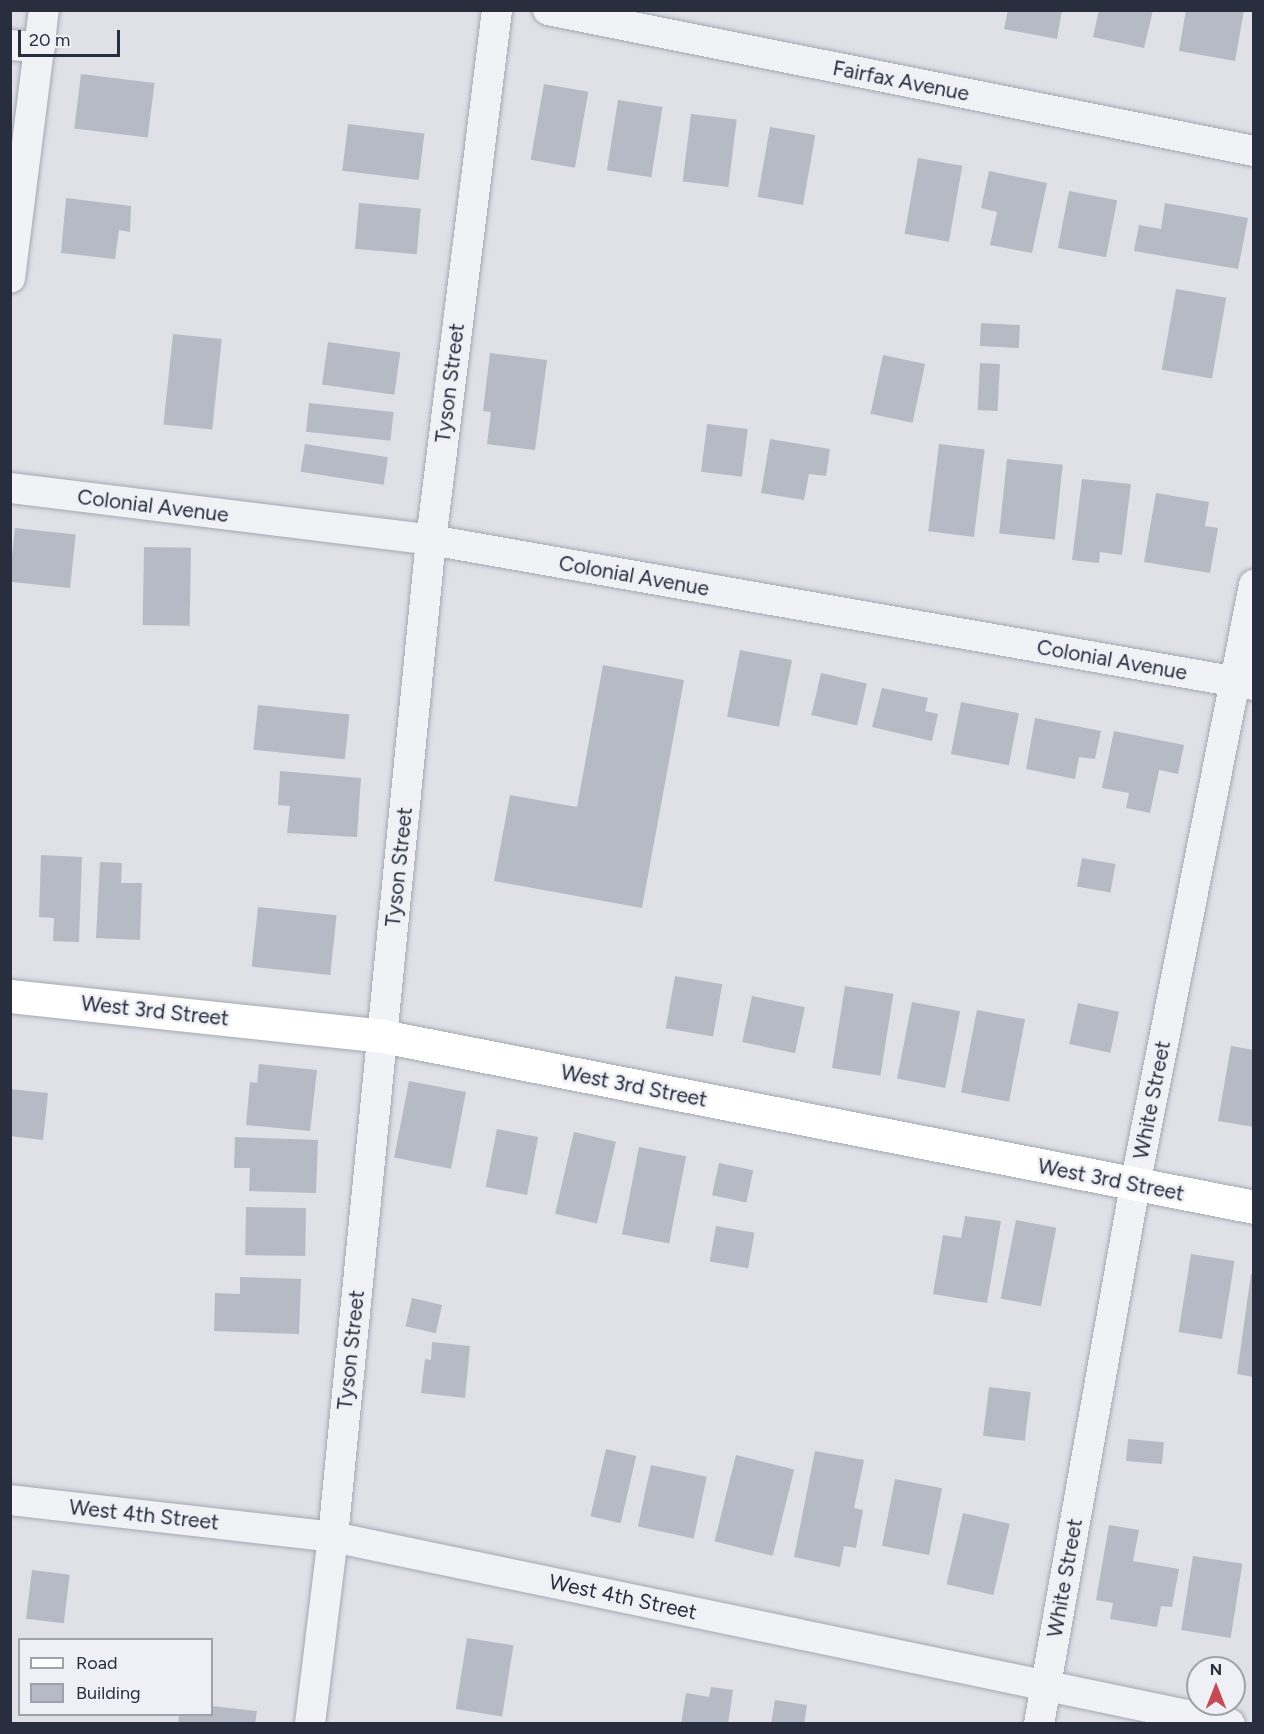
<!DOCTYPE html>
<html>
<head>
<meta charset="utf-8">
<style>
  body { margin:0 }
  #map { position:relative; width:1264px; height:1734px; overflow:hidden; background:#dfe1e7; font-family:Figtree,sans-serif }
  div>[style] { position:absolute }
  [style*='--x'] { left:calc(var(--x)*1px); top:calc(var(--y)*1px); width:calc(var(--w)*1px); rotate:calc(var(--a)*1deg) }
  .building>* { inset:0; background:#b6bac4; transform-origin:0 0 }
  .roads { filter:drop-shadow(0 0 2px #a4a8b1) drop-shadow(0 0 2px #a4a8b1) }
  .street>* { height:30px; margin:-15px; padding:0 15px; transform-origin:15px; border-radius:15px; background:#f1f2f6 }
  .secondary>* { height:33px; margin:-16.5px; padding:0 16.5px; transform-origin:16.5px; border-radius:16.5px; background:#fff }
  span { translate:-50% -50%; white-space:nowrap; text-align:center; line-height:1.15; -webkit-text-stroke:5px #eef0f5; paint-order:stroke }
  .street-label { font-size:21px; color:#282e3e }
  .frame { position:absolute; inset:0; border:12px solid #282e3e; pointer-events:none }
  .legend { position:absolute; left:18px; top:1638px; width:195px; height:78px; box-sizing:border-box; background:#eef0f5; border:2px solid #9fa2ac; margin:0; padding:8px 10px; list-style:none; font-size:18px; color:#282e3e }
  .legend li { display:flex; align-items:center; gap:12px; height:30px }
  .legend b { width:30px; border:2px solid #9fa2ac }
  .north { position:absolute; left:1186px; top:1656px; width:60px; height:60px; box-sizing:border-box; background:#eef0f5; border:2px solid #9fa2ac; border-radius:50%; rotate:0deg; font-size:16px; font-weight:700; line-height:24px; text-align:center; color:#282e3e }
  .north::after { content:''; display:block; margin:auto; width:21px; height:27px; background:#c74952; clip-path:polygon(50% 0,100% 100%,50% 72%,0 100%) }
  .scale { position:absolute; left:18px; top:30px; width:102px; height:27px; box-sizing:border-box; border:3px solid #282e3e; border-top:0; padding-left:8px; font-size:18px; line-height:21px; white-space:nowrap; color:#282e3e; -webkit-text-stroke:4px #eef0f5; paint-order:stroke }
</style>
</head>
<body>
<div id="map">
  <div class="building">
    <i style="clip-path:polygon(1008px 10px,1062px 10px,1057px 39px,1004px 29px)"></i>
    <i style="clip-path:polygon(1099px 10px,1153px 10px,1144px 48px,1093px 37px)"></i>
    <i style="clip-path:polygon(1186px 10px,1244px 10px,1235px 61px,1179px 51px)"></i>
    <i style="left:81px;top:74px;width:74px;height:55px;rotate:7deg"></i>
    <i style="left:544px;top:84px;width:45px;height:77px;rotate:10deg"></i>
    <i style="left:618px;top:100px;width:45px;height:71px;rotate:9deg"></i>
    <i style="left:691px;top:114px;width:46px;height:68px;rotate:7deg"></i>
    <i style="left:348px;top:124px;width:77px;height:47px;rotate:7deg"></i>
    <i style="left:770px;top:127px;width:46px;height:71px;rotate:10deg"></i>
    <i style="left:918px;top:158px;width:45px;height:77px;rotate:10deg"></i>
    <i style="clip-path:polygon(989px 171px,1047px 183px,1032px 253px,990px 245px,997px 212px,981px 208px)"></i>
    <i style="left:1069px;top:191px;width:49px;height:58px;rotate:11deg"></i>
    <i style="clip-path:polygon(66px 198px,131px 206px,130px 232px,119px 230px,115px 259px,61px 253px)"></i>
    <i style="left:359px;top:203px;width:62px;height:46px;rotate:5deg"></i>
    <i style="clip-path:polygon(1165px 203px,1248px 218px,1238px 269px,1134px 251px,1139px 225px,1161px 229px)"></i>
    <i style="left:1176px;top:289px;width:51px;height:82px;rotate:10deg"></i>
    <i style="left:981px;top:323px;width:39px;height:23px;rotate:3deg"></i>
    <i style="left:173px;top:334px;width:49px;height:91px;rotate:6deg"></i>
    <i style="left:328px;top:342px;width:73px;height:43px;rotate:8deg"></i>
    <i style="clip-path:polygon(490px 353px,547px 360px,535px 450px,487px 444px,491px 412px,483px 411px)"></i>
    <i style="left:883px;top:355px;width:43px;height:60px;rotate:12deg"></i>
    <i style="left:980px;top:363px;width:20px;height:47px;rotate:3deg"></i>
    <i style="left:309px;top:403px;width:85px;height:29px;rotate:6deg"></i>
    <i style="left:707px;top:424px;width:41px;height:48px;rotate:7deg"></i>
    <i style="clip-path:polygon(770px 439px,830px 449px,826px 476px,809px 474px,804px 500px,761px 493px)"></i>
    <i style="left:305px;top:444px;width:84px;height:28px;rotate:9deg"></i>
    <i style="left:939px;top:444px;width:46px;height:88px;rotate:7deg"></i>
    <i style="left:1007px;top:459px;width:56px;height:75px;rotate:6deg"></i>
    <i style="clip-path:polygon(1082px 479px,1131px 484px,1122px 555px,1100px 552px,1099px 563px,1072px 560px)"></i>
    <i style="clip-path:polygon(1156px 493px,1209px 502px,1205px 526px,1218px 528px,1210px 573px,1144px 562px)"></i>
    <i style="left:15px;top:528px;width:61px;height:54px;rotate:6deg"></i>
    <i style="left:144px;top:547px;width:47px;height:78px;rotate:1deg"></i>
    <i style="left:740px;top:650px;width:53px;height:68px;rotate:11deg"></i>
    <i style="clip-path:polygon(603px 665px,684px 680px,642px 908px,494px 881px,510px 795px,577px 807px)"></i>
    <i style="left:821px;top:673px;width:47px;height:43px;rotate:13deg"></i>
    <i style="clip-path:polygon(882px 688px,928px 698px,925px 711px,938px 714px,932px 741px,872px 727px)"></i>
    <i style="left:961px;top:702px;width:59px;height:53px;rotate:11deg"></i>
    <i style="left:258px;top:705px;width:92px;height:45px;rotate:6deg"></i>
    <i style="clip-path:polygon(1035px 718px,1101px 731px,1095px 759px,1079px 757px,1075px 779px,1026px 769px)"></i>
    <i style="clip-path:polygon(1114px 731px,1184px 745px,1178px 774px,1159px 770px,1150px 813px,1126px 808px,1129px 793px,1102px 788px)"></i>
    <i style="clip-path:polygon(280px 771px,361px 778px,357px 837px,287px 833px,290px 806px,278px 805px)"></i>
    <i style="clip-path:polygon(41px 855px,82px 857px,79px 942px,53px 941px,54px 918px,39px 917px)"></i>
    <i style="left:1082px;top:858px;width:34px;height:29px;rotate:10deg"></i>
    <i style="clip-path:polygon(100px 862px,122px 863px,121px 883px,142px 883px,140px 940px,96px 938px)"></i>
    <i style="left:258px;top:907px;width:79px;height:60px;rotate:6deg"></i>
    <i style="left:675px;top:976px;width:48px;height:53px;rotate:10deg"></i>
    <i style="left:845px;top:986px;width:49px;height:83px;rotate:9deg"></i>
    <i style="left:752px;top:996px;width:54px;height:47px;rotate:12deg"></i>
    <i style="left:912px;top:1002px;width:49px;height:78px;rotate:11deg"></i>
    <i style="left:1078px;top:1003px;width:42px;height:42px;rotate:12deg"></i>
    <i style="left:977px;top:1010px;width:49px;height:84px;rotate:11deg"></i>
    <i style="clip-path:polygon(1231px 1046px,1254px 1050px,1254px 1127px,1218px 1121px)"></i>
    <i style="clip-path:polygon(259px 1064px,317px 1070px,310px 1131px,246px 1125px,250px 1082px,257px 1083px)"></i>
    <i style="left:409px;top:1081px;width:58px;height:78px;rotate:11deg"></i>
    <i style="clip-path:polygon(10px 1089px,48px 1093px,43px 1140px,10px 1136px)"></i>
    <i style="left:497px;top:1129px;width:42px;height:59px;rotate:11deg"></i>
    <i style="left:574px;top:1132px;width:43px;height:84px;rotate:13deg"></i>
    <i style="clip-path:polygon(235px 1137px,318px 1140px,316px 1193px,249px 1191px,250px 1168px,234px 1168px)"></i>
    <i style="left:639px;top:1147px;width:48px;height:89px;rotate:11deg"></i>
    <i style="left:719px;top:1163px;width:35px;height:33px;rotate:12deg"></i>
    <i style="left:246px;top:1207px;width:60px;height:48px;rotate:1deg"></i>
    <i style="clip-path:polygon(965px 1216px,1001px 1221px,987px 1303px,933px 1294px,943px 1235px,961px 1238px)"></i>
    <i style="left:1016px;top:1220px;width:41px;height:80px;rotate:11deg"></i>
    <i style="left:716px;top:1226px;width:39px;height:36px;rotate:10deg"></i>
    <i style="left:1191px;top:1254px;width:44px;height:79px;rotate:9deg"></i>
    <i style="clip-path:polygon(1251px 1274px,1254px 1274px,1254px 1377px,1237px 1374px)"></i>
    <i style="clip-path:polygon(240px 1277px,301px 1279px,299px 1334px,214px 1331px,215px 1293px,240px 1294px)"></i>
    <i style="left:412px;top:1298px;width:31px;height:29px;rotate:13deg"></i>
    <i style="clip-path:polygon(432px 1342px,470px 1346px,465px 1398px,421px 1393px,425px 1359px,431px 1360px)"></i>
    <i style="left:989px;top:1387px;width:42px;height:49px;rotate:7deg"></i>
    <i style="left:1128px;top:1439px;width:36px;height:22px;rotate:5deg"></i>
    <i style="left:606px;top:1449px;width:31px;height:69px;rotate:13deg"></i>
    <i style="clip-path:polygon(815px 1451px,864px 1460px,854px 1508px,863px 1510px,856px 1548px,844px 1546px,840px 1567px,794px 1557px)"></i>
    <i style="left:736px;top:1455px;width:60px;height:89px;rotate:14deg"></i>
    <i style="left:651px;top:1465px;width:57px;height:63px;rotate:12deg"></i>
    <i style="left:895px;top:1479px;width:48px;height:68px;rotate:11deg"></i>
    <i style="left:963px;top:1513px;width:48px;height:73px;rotate:13deg"></i>
    <i style="clip-path:polygon(1109px 1525px,1139px 1530px,1133px 1561px,1179px 1569px,1172px 1607px,1161px 1606px,1157px 1627px,1110px 1619px,1113px 1603px,1096px 1600px)"></i>
    <i style="left:1193px;top:1556px;width:50px;height:75px;rotate:9deg"></i>
    <i style="left:32px;top:1570px;width:38px;height:49px;rotate:7deg"></i>
    <i style="left:467px;top:1638px;width:47px;height:72px;rotate:9deg"></i>
    <i style="clip-path:polygon(711px 1687px,733px 1690px,728px 1724px,681px 1724px,686px 1693px,709px 1697px)"></i>
    <i style="clip-path:polygon(775px 1700px,807px 1705px,804px 1724px,771px 1724px)"></i>
    <i style="clip-path:polygon(212px 1706px,257px 1711px,255px 1724px,178px 1724px,179px 1714px,212px 1714px)"></i>
  </div>
  <div class="roads">
    <div class="street">
      <i style="--x:548;--y:10;--w:720;--a:11.29"></i>
      <i style="--x:10;--y:45;--w:30;--a:4"></i>
      <i style="--x:10;--y:278;--w:270;--a:-82.8"></i>
      <i style="--x:10;--y:488;--w:424;--a:7"></i>
      <i style="--x:431;--y:540;--w:836;--a:9.99"></i>
      <i style="--x:10;--y:1500;--w:325;--a:6.5"></i>
      <i style="--x:333;--y:1537;--w:916;--a:11.78"></i>
      <i style="--x:310;--y:1724;--w:188;--a:-83"></i>
      <i style="--x:333;--y:1537;--w:1002;--a:-84.39"></i>
      <i style="--x:431;--y:540;--w:534;--a:-82.9"></i>
      <i style="--x:1039;--y:1724;--w:547;--a:-79.9"></i>
      <i style="--x:1135;--y:1185;--w:612;--a:-78.78"></i>
    </div>
    <div class="secondary">
      <i style="--x:10;--y:996;--w:374;--a:6.1"></i>
      <i style="--x:382;--y:1036;--w:889;--a:11.09"></i>
    </div>
  </div>
  <div class="street-label">
    <span style="left:901px;top:81px;rotate:11deg">Fairfax Avenue</span>
    <span style="left:450px;top:383px;rotate:-83deg">Tyson Street</span>
    <span style="left:153px;top:506px;rotate:7deg">Colonial Avenue</span>
    <span style="left:634px;top:576px;rotate:10deg">Colonial Avenue</span>
    <span style="left:1112px;top:660px;rotate:10deg">Colonial Avenue</span>
    <span style="left:399px;top:867px;rotate:-84deg">Tyson Street</span>
    <span style="left:155px;top:1011px;rotate:6deg">West 3rd Street</span>
    <span style="left:634px;top:1086px;rotate:11deg">West 3rd Street</span>
    <span style="left:1152px;top:1100px;rotate:-79deg">White Street</span>
    <span style="left:1111px;top:1180px;rotate:11deg">West 3rd Street</span>
    <span style="left:351px;top:1350px;rotate:-84deg">Tyson Street</span>
    <span style="left:144px;top:1515px;rotate:6deg">West 4th Street</span>
    <span style="left:1065px;top:1578px;rotate:-80deg">White Street</span>
    <span style="left:623px;top:1597px;rotate:12deg">West 4th Street</span>
  </div>
  <div class="frame"></div>
  <ul class="legend">
  <li><b style="height:8px;background:#fff"></b>Road</li>
  <li><b style="height:16px;background:#b6bac4"></b>Building</li>
  </ul>
  <div class="north">N</div>
  <div class="scale">20 m</div>
</div>
</body>
</html>
